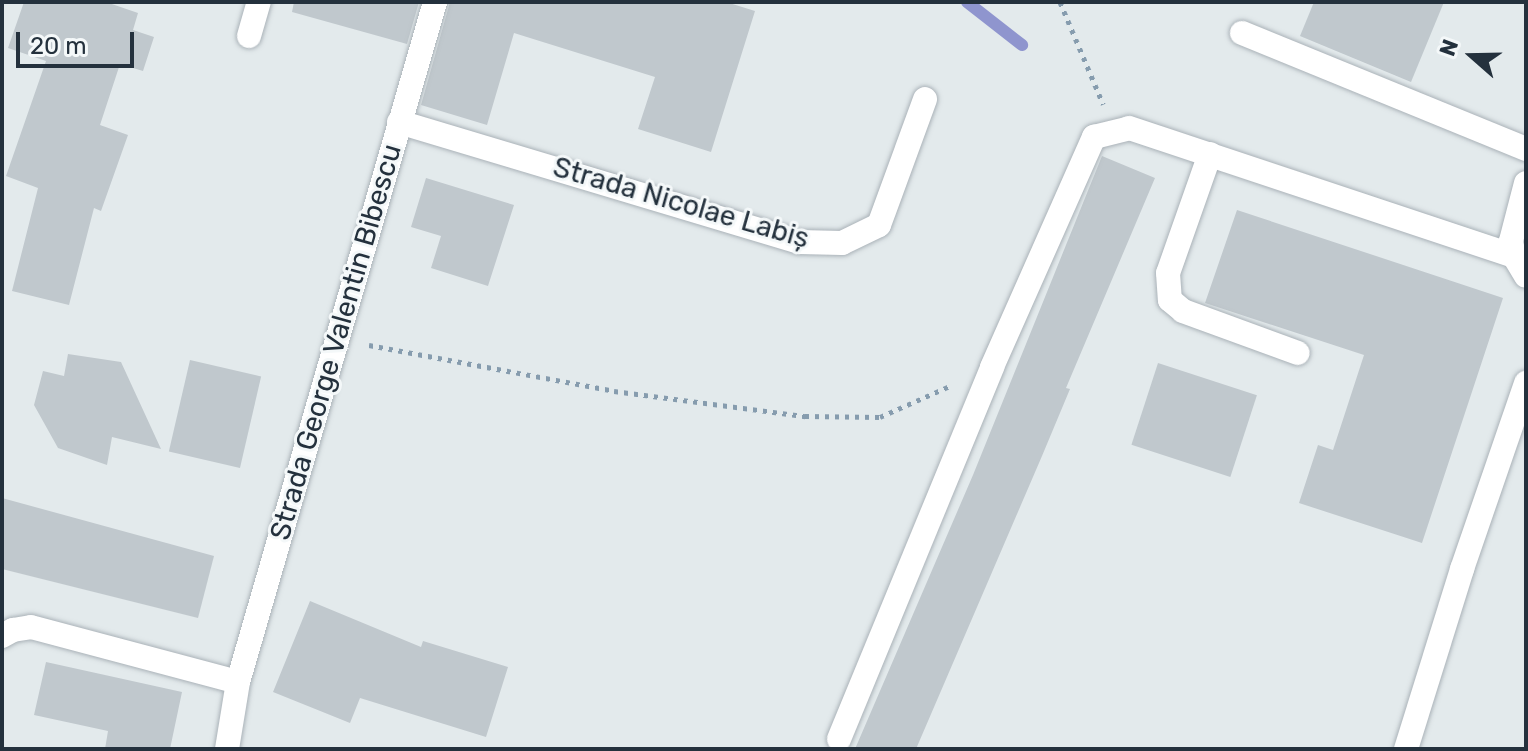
<!DOCTYPE html>
<html>
<head>
<meta charset="utf-8">
<style>
  body { margin:0 }
  #map { position:relative; width:1528px; height:751px; overflow:hidden; background:#e3eaec; font-family:Rubik,sans-serif }
  div>[style] { position:absolute }
  [style*='--x'] { left:calc(var(--x)*1px); top:calc(var(--y)*1px); width:calc(var(--w)*1px); rotate:calc(var(--a)*1deg) }
  .stream>* { height:12px; margin:-6px; padding:0 6px; transform-origin:6px; border-radius:6px; background:#8f95ce }
  .building>* { inset:0; background:#c0c8cd; transform-origin:0 0 }
  .path>* { height:5px; margin-top:-2.5px; transform-origin:0; background:repeating-linear-gradient(90deg,#869cae 0 4px,transparent 0 10px) }
  .roads { filter:drop-shadow(0 0 2px #aab2b8) drop-shadow(0 0 2px #aab2b8) }
  .lane>* { height:24px; margin:-12px; padding:0 12px; transform-origin:12px; border-radius:12px; background:#fff }
  .street>* { height:24px; margin:-12px; padding:0 12px; transform-origin:12px; border-radius:12px; background:#fff }
  span { translate:-50% -50%; white-space:nowrap; text-align:center; line-height:1.15; -webkit-text-stroke:6px #f4f8f9; paint-order:stroke }
  .street-label { font-size:28px; color:#24313d }
  .frame { position:absolute; inset:0; border:4px solid #24313d; pointer-events:none }
  .north { position:absolute; left:1432px; top:16px; width:80px; height:80px; -webkit-text-stroke:6px #f4f8f9; paint-order:stroke; rotate:290deg; font-size:22px; font-weight:700; line-height:32px; text-align:center; color:#24313d }
  .north::after { content:''; display:block; margin:auto; width:28px; height:36px; background:#24313d; clip-path:polygon(50% 0,100% 100%,50% 72%,0 100%) }
  .scale { position:absolute; left:16px; top:32px; width:118px; height:36px; box-sizing:border-box; border:4px solid #24313d; border-top:0; padding-left:10px; font-size:24px; line-height:28px; white-space:nowrap; color:#24313d; -webkit-text-stroke:6px #f4f8f9; paint-order:stroke }
</style>
</head>
<body>
<div id="map">
  <div class="stream">
    <i style="--x:967;--y:2;--w:70;--a:38"></i>
  </div>
  <div class="building">
    <i style="clip-path:polygon(24px 2px,106px 2px,138px 13px,133px 30px,154px 37px,143px 71px,120px 64px,100px 125px,128px 135px,101px 211px,94px 208px,69px 305px,12px 291px,38px 188px,6px 176px,46px 61px,8px 48px)"></i>
    <i style="clip-path:polygon(294px 2px,419px 2px,407px 44px,292px 12px)"></i>
    <i style="clip-path:polygon(450px 2px,726px 2px,755px 11px,711px 152px,638px 129px,655px 77px,514px 33px,487px 125px,421px 105px)"></i>
    <i style="clip-path:polygon(1314px 2px,1444px 2px,1411px 82px,1300px 36px)"></i>
    <i style="clip-path:polygon(1102px 156px,1155px 178px,1066px 388px,1070px 389px,1042px 456px,916px 749px,855px 749px,973px 475px)"></i>
    <i style="clip-path:polygon(426px 178px,514px 205px,488px 286px,431px 268px,441px 236px,411px 227px)"></i>
    <i style="clip-path:polygon(1237px 210px,1503px 298px,1422px 543px,1299px 503px,1318px 445px,1333px 450px,1364px 355px,1205px 303px)"></i>
    <i style="clip-path:polygon(68px 354px,121px 362px,161px 449px,112px 437px,107px 465px,58px 448px,34px 405px,43px 371px,64px 376px)"></i>
    <i style="left:190px;top:360px;width:73px;height:94px;rotate:13deg"></i>
    <i style="left:1158px;top:363px;width:104px;height:86px;rotate:18deg"></i>
    <i style="clip-path:polygon(2px 498px,214px 556px,198px 618px,2px 569px)"></i>
    <i style="clip-path:polygon(310px 601px,421px 647px,423px 641px,508px 667px,486px 737px,360px 698px,350px 723px,273px 692px)"></i>
    <i style="clip-path:polygon(46px 662px,182px 692px,170px 749px,105px 749px,108px 731px,34px 715px)"></i>
  </div>
  <div class="path">
    <i style="--x:1060;--y:2;--w:111;--a:67.1"></i>
    <i style="--x:369;--y:345;--w:249;--a:10.6"></i>
    <i style="--x:614;--y:391;--w:193;--a:7.5"></i>
    <i style="--x:805;--y:416;--w:75;--a:0.8"></i>
    <i style="--x:880;--y:417;--w:77;--a:-23.9"></i>
  </div>
  <div class="roads">
    <div class="lane">
      <i style="--x:1242;--y:33;--w:307;--a:22.2"></i>
      <i style="--x:249;--y:36;--w:35;--a:-74"></i>
      <i style="--x:1210;--y:154;--w:126;--a:109.4"></i>
      <i style="--x:1168;--y:273;--w:27;--a:86"></i>
      <i style="--x:1170;--y:300;--w:17;--a:40"></i>
      <i style="--x:1183;--y:311;--w:122;--a:20.1"></i>
      <i style="--x:2;--y:636;--w:13;--a:-29"></i>
      <i style="--x:13;--y:630;--w:18;--a:-9"></i>
      <i style="--x:31;--y:627;--w:214;--a:14.9"></i>
    </div>
    <div class="street">
      <i style="--x:399;--y:122;--w:418;--a:16.7"></i>
      <i style="--x:799;--y:242;--w:43;--a:1.3"></i>
      <i style="--x:842;--y:243;--w:41;--a:-25.9"></i>
      <i style="--x:879;--y:225;--w:134;--a:-69.9"></i>
      <i style="--x:1526;--y:183;--w:60;--a:104.5"></i>
      <i style="--x:1511;--y:241;--w:15;--a:79"></i>
      <i style="--x:1514;--y:256;--w:23;--a:59"></i>
      <i style="--x:839;--y:739;--w:402;--a:-67.6"></i>
      <i style="--x:992;--y:367;--w:252;--a:-66.1"></i>
      <i style="--x:1094;--y:137;--w:36;--a:-14"></i>
      <i style="--x:1129;--y:128;--w:406;--a:18.4"></i>
      <i style="--x:227;--y:749;--w:68;--a:-80.7"></i>
      <i style="--x:238;--y:682;--w:708;--a:-73.84"></i>
      <i style="--x:1406;--y:749;--w:189;--a:-72.7"></i>
      <i style="--x:1462;--y:569;--w:197;--a:-71"></i>
    </div>
  </div>
  <div class="street-label">
    <span style="left:681px;top:203px;rotate:16deg">Strada Nicolae Labiș</span>
    <span style="left:336px;top:342px;rotate:-74deg">Strada George Valentin Bibescu</span>
  </div>
  <div class="frame"></div>
  <div class="north">N</div>
  <div class="scale">20 m</div>
</div>
</body>
</html>
